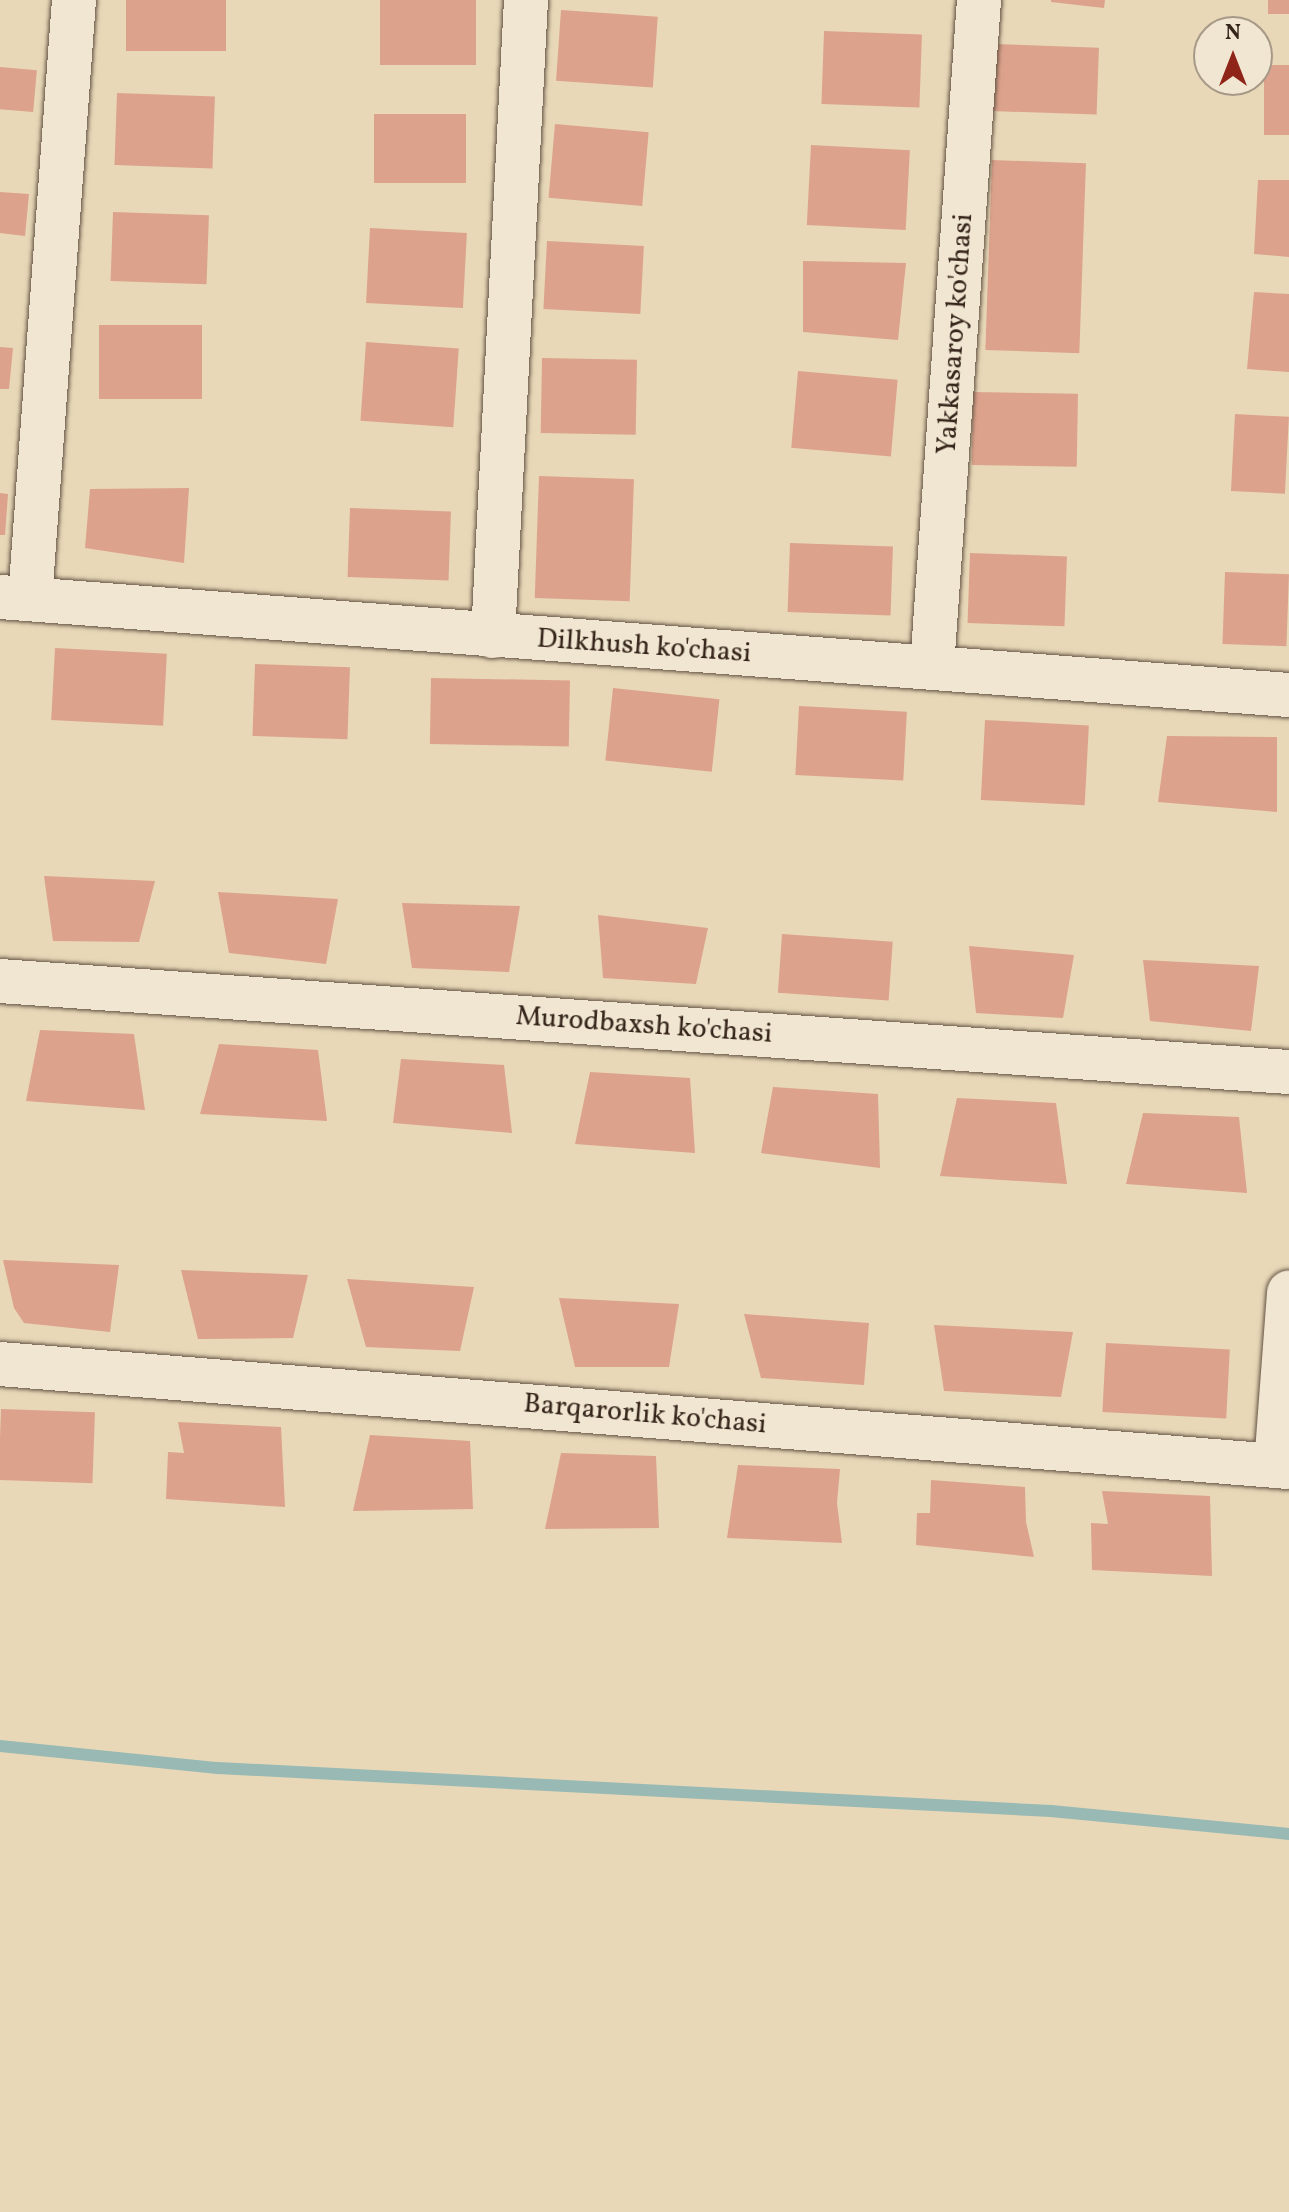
<!DOCTYPE html>
<html>
<head>
<meta charset="utf-8">
<style>
  body { margin:0 }
  #map { position:relative; width:1289px; height:2212px; overflow:hidden; background:#e8d8b8; font-family:Vollkorn,serif }
  div>[style] { position:absolute }
  [style*='--x'] { left:calc(var(--x)*1px); top:calc(var(--y)*1px); width:calc(var(--w)*1px); rotate:calc(var(--a)*1deg) }
  .stream>* { height:12px; margin:-6px; padding:0 6px; transform-origin:6px; border-radius:6px; background:#98b9b4 }
  .building>* { inset:0; background:#dca28c; transform-origin:0 0 }
  .roads { filter:drop-shadow(0 0 2px #625242) drop-shadow(0 0 2px #625242) }
  .minor>* { height:44px; margin:-22px; padding:0 22px; transform-origin:22px; border-radius:22px; background:#f0e6d1 }
  span { translate:-50% -50%; white-space:nowrap; text-align:center; line-height:1.15; -webkit-text-stroke:6px #f0e6d1; paint-order:stroke }
  .street-label { font-size:28px; color:#36251b }
  .north { position:absolute; left:1193px; top:16px; width:80px; height:80px; box-sizing:border-box; background:#f0e6d1; border:2px solid #a69988; border-radius:50%; rotate:0deg; font-size:22px; font-weight:700; line-height:32px; text-align:center; color:#36251b }
  .north::after { content:''; display:block; margin:auto; width:28px; height:36px; background:#8f2418; clip-path:polygon(50% 0,100% 100%,50% 72%,0 100%) }
</style>
</head>
<body>
<div id="map">
  <div class="stream">
    <i style="--x:0;--y:1746;--w:219;--a:5.8"></i>
    <i style="--x:218;--y:1768;--w:834;--a:2.96"></i>
    <i style="--x:1051;--y:1811;--w:239;--a:5.5"></i>
  </div>
  <div class="building">
    <i style="left:126px;top:0;width:100px;height:51px"></i>
    <i style="left:380px;top:0;width:96px;height:65px"></i>
    <i style="clip-path:polygon(1051px 0,1105px 0,1104px 8px,1051px 2px)"></i>
    <i style="left:1268px;top:0;width:21px;height:14px"></i>
    <i style="left:561px;top:10px;width:97px;height:71px;rotate:4deg"></i>
    <i style="left:824px;top:31px;width:98px;height:73px;rotate:2deg"></i>
    <i style="left:994px;top:44px;width:105px;height:67px;rotate:2deg"></i>
    <i style="left:1264px;top:65px;width:25px;height:70px"></i>
    <i style="left:0;top:67px;width:37px;height:42px;rotate:5deg"></i>
    <i style="left:117px;top:93px;width:98px;height:72px;rotate:2deg"></i>
    <i style="left:374px;top:114px;width:92px;height:69px"></i>
    <i style="left:555px;top:124px;width:94px;height:74px;rotate:5deg"></i>
    <i style="left:811px;top:145px;width:99px;height:80px;rotate:3deg"></i>
    <i style="left:992px;top:160px;width:94px;height:190px;rotate:2deg"></i>
    <i style="clip-path:polygon(1258px 180px,1289px 180px,1289px 257px,1254px 254px)"></i>
    <i style="clip-path:polygon(0 192px,29px 194px,25px 236px,0 233px)"></i>
    <i style="left:113px;top:212px;width:96px;height:69px;rotate:2deg"></i>
    <i style="left:370px;top:228px;width:97px;height:75px;rotate:3deg"></i>
    <i style="left:547px;top:241px;width:97px;height:68px;rotate:3deg"></i>
    <i style="clip-path:polygon(803px 261px,906px 263px,898px 340px,803px 332px)"></i>
    <i style="clip-path:polygon(1254px 292px,1289px 294px,1289px 372px,1247px 369px)"></i>
    <i style="left:99px;top:325px;width:103px;height:74px"></i>
    <i style="left:366px;top:342px;width:93px;height:79px;rotate:4deg"></i>
    <i style="clip-path:polygon(0 347px,13px 348px,9px 389px,0 389px)"></i>
    <i style="left:542px;top:358px;width:95px;height:75px;rotate:1deg"></i>
    <i style="left:798px;top:371px;width:100px;height:77px;rotate:5deg"></i>
    <i style="left:973px;top:392px;width:105px;height:73px;rotate:1deg"></i>
    <i style="left:1235px;top:414px;width:54px;height:77px;rotate:3deg"></i>
    <i style="left:539px;top:476px;width:95px;height:122px;rotate:2deg"></i>
    <i style="clip-path:polygon(189px 488px,184px 563px,85px 548px,90px 489px)"></i>
    <i style="clip-path:polygon(0 493px,8px 494px,5px 535px,0 535px)"></i>
    <i style="left:350px;top:508px;width:101px;height:69px;rotate:2deg"></i>
    <i style="left:790px;top:543px;width:103px;height:69px;rotate:2deg"></i>
    <i style="left:970px;top:553px;width:97px;height:70px;rotate:2deg"></i>
    <i style="left:1225px;top:572px;width:64px;height:72px;rotate:2deg"></i>
    <i style="left:55px;top:648px;width:112px;height:72px;rotate:3deg"></i>
    <i style="left:255px;top:664px;width:95px;height:72px;rotate:2deg"></i>
    <i style="left:431px;top:678px;width:139px;height:66px;rotate:1deg"></i>
    <i style="left:613px;top:688px;width:107px;height:73px;rotate:6deg"></i>
    <i style="left:799px;top:706px;width:108px;height:69px;rotate:3deg"></i>
    <i style="left:985px;top:720px;width:104px;height:80px;rotate:3deg"></i>
    <i style="clip-path:polygon(1167px 736px,1277px 737px,1277px 812px,1158px 802px)"></i>
    <i style="clip-path:polygon(44px 876px,155px 881px,139px 942px,53px 941px)"></i>
    <i style="clip-path:polygon(218px 892px,338px 899px,326px 964px,229px 953px)"></i>
    <i style="clip-path:polygon(402px 903px,520px 906px,509px 972px,412px 968px)"></i>
    <i style="clip-path:polygon(598px 915px,708px 928px,696px 984px,603px 978px)"></i>
    <i style="left:782px;top:934px;width:111px;height:59px;rotate:4deg"></i>
    <i style="clip-path:polygon(969px 946px,1074px 955px,1063px 1018px,976px 1013px)"></i>
    <i style="clip-path:polygon(1143px 960px,1259px 966px,1251px 1031px,1150px 1021px)"></i>
    <i style="clip-path:polygon(40px 1030px,134px 1034px,145px 1110px,26px 1101px)"></i>
    <i style="clip-path:polygon(219px 1044px,318px 1050px,327px 1121px,200px 1114px)"></i>
    <i style="clip-path:polygon(401px 1059px,504px 1065px,512px 1133px,393px 1123px)"></i>
    <i style="clip-path:polygon(590px 1072px,690px 1078px,695px 1153px,575px 1144px)"></i>
    <i style="clip-path:polygon(773px 1087px,878px 1094px,880px 1168px,761px 1153px)"></i>
    <i style="clip-path:polygon(957px 1098px,1056px 1103px,1067px 1184px,940px 1176px)"></i>
    <i style="clip-path:polygon(1143px 1113px,1239px 1117px,1247px 1193px,1126px 1184px)"></i>
    <i style="clip-path:polygon(3px 1260px,119px 1265px,110px 1332px,24px 1323px,14px 1308px)"></i>
    <i style="clip-path:polygon(181px 1270px,308px 1275px,293px 1338px,198px 1339px)"></i>
    <i style="clip-path:polygon(347px 1279px,474px 1287px,460px 1351px,366px 1347px)"></i>
    <i style="clip-path:polygon(559px 1298px,679px 1304px,669px 1367px,575px 1367px)"></i>
    <i style="clip-path:polygon(744px 1314px,869px 1323px,864px 1385px,761px 1378px)"></i>
    <i style="clip-path:polygon(934px 1325px,1073px 1332px,1061px 1397px,944px 1391px)"></i>
    <i style="left:1106px;top:1343px;width:124px;height:69px;rotate:3deg"></i>
    <i style="left:1px;top:1409px;width:94px;height:71px;rotate:2deg"></i>
    <i style="clip-path:polygon(178px 1422px,281px 1427px,285px 1507px,166px 1499px,168px 1452px,184px 1453px)"></i>
    <i style="clip-path:polygon(370px 1435px,470px 1441px,473px 1509px,353px 1511px)"></i>
    <i style="clip-path:polygon(561px 1453px,656px 1456px,659px 1528px,545px 1529px)"></i>
    <i style="clip-path:polygon(738px 1465px,840px 1469px,837px 1503px,842px 1543px,727px 1538px)"></i>
    <i style="clip-path:polygon(931px 1480px,1025px 1487px,1026px 1522px,1034px 1557px,916px 1545px,917px 1513px,930px 1513px)"></i>
    <i style="clip-path:polygon(1102px 1491px,1210px 1496px,1212px 1576px,1092px 1570px,1091px 1523px,1108px 1524px)"></i>
  </div>
  <div class="roads">
    <div class="minor">
      <i style="--x:0;--y:597;--w:1293;--a:4.35"></i>
      <i style="--x:30;--y:599;--w:601;--a:-85.8"></i>
      <i style="--x:493;--y:636;--w:637;--a:-87.03"></i>
      <i style="--x:932;--y:667;--w:669;--a:-85.97"></i>
      <i style="--x:0;--y:981;--w:1292;--a:4.04"></i>
      <i style="--x:0;--y:1364;--w:1293;--a:4.57"></i>
      <i style="--x:1276;--y:1466;--w:174;--a:-85.7"></i>
    </div>
  </div>
  <div class="street-label">
    <span style="left:956px;top:334px;rotate:-86deg">Yakkasaroy ko'chasi</span>
    <span style="left:644px;top:647px;rotate:4deg">Dilkhush ko'chasi</span>
    <span style="left:644px;top:1026px;rotate:4deg">Murodbaxsh ko'chasi</span>
    <span style="left:645px;top:1415px;rotate:5deg">Barqarorlik ko'chasi</span>
  </div>
  <div class="north">N</div>
</div>
</body>
</html>
